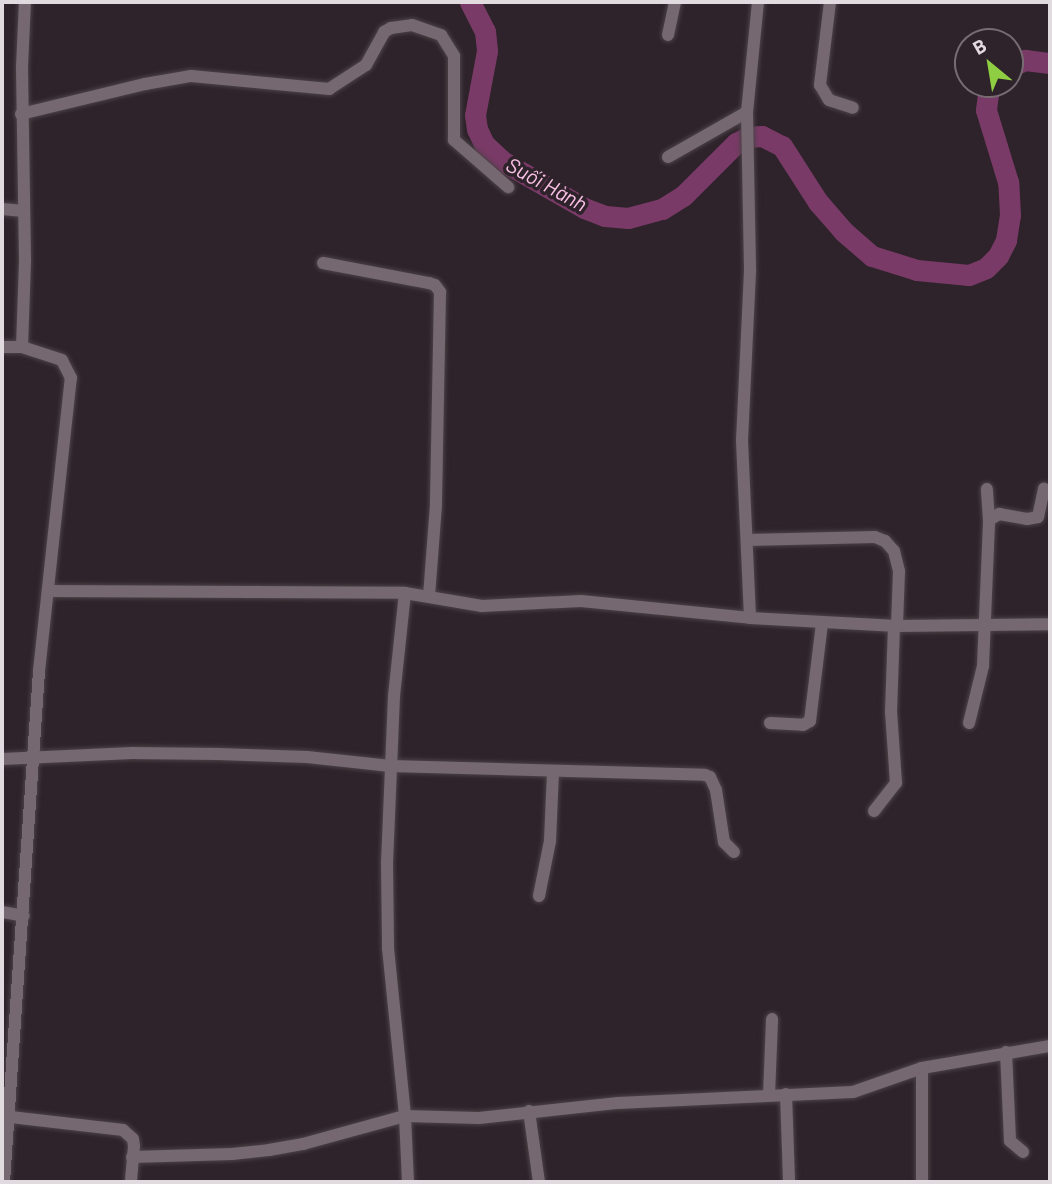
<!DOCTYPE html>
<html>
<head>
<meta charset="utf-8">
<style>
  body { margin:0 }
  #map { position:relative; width:1052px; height:1184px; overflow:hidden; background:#2e232a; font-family:Barlow,sans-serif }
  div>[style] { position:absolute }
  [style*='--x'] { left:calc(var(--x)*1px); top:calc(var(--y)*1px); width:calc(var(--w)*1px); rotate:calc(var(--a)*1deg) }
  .river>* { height:21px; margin:-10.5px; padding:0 10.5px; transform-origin:10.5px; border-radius:10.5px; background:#7a3a67 }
  .roads { filter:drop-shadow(0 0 2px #4b4247) drop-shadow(0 0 2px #4b4247) }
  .minor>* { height:12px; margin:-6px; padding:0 6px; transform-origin:6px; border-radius:6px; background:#766871 }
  span { translate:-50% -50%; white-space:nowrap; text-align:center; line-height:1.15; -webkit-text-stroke:7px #2e232a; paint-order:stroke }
  .water-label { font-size:21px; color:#fac0e5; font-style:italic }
  .frame { position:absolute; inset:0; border:4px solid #e1dade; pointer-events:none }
  .north { position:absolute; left:954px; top:28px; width:70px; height:70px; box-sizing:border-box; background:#2e232a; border:2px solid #766c72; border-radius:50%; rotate:330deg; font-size:19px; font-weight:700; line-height:28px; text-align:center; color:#e1dade }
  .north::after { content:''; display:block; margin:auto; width:24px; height:32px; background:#8fcd42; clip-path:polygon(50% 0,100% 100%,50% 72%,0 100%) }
</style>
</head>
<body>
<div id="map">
  <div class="river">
    <i style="--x:470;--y:2;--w:33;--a:63"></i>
    <i style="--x:485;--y:31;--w:20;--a:84"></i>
    <i style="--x:487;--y:51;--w:65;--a:100.6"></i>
    <i style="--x:475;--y:115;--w:14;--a:82"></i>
    <i style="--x:477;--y:129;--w:17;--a:65"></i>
    <i style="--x:484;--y:144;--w:25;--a:43"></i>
    <i style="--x:502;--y:161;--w:95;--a:29.8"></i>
    <i style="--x:584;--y:208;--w:22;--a:21"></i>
    <i style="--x:605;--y:216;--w:23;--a:5"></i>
    <i style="--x:628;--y:218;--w:35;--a:-15"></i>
    <i style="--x:662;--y:209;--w:25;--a:-32"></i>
    <i style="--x:683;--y:196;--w:75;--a:-45"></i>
    <i style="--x:736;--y:143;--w:13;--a:-27"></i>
    <i style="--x:748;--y:137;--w:14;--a:-4"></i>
    <i style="--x:762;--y:136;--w:22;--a:27"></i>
    <i style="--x:782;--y:146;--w:67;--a:57.3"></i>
    <i style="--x:818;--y:202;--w:38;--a:49"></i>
    <i style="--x:843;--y:231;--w:38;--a:41"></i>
    <i style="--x:872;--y:256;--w:47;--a:17.3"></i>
    <i style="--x:917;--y:270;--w:52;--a:5.5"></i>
    <i style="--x:969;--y:275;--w:18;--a:-22"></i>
    <i style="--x:986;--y:268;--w:17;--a:-45"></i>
    <i style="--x:998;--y:256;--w:18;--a:-63"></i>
    <i style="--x:1006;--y:240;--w:25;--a:-81"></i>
    <i style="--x:1010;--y:215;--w:33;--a:-93"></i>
    <i style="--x:1008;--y:182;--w:75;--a:-107"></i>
    <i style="--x:986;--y:110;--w:17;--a:-83"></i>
    <i style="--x:988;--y:93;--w:11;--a:-56"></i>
    <i style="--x:1010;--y:67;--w:17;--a:-25"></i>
    <i style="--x:1025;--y:60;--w:25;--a:7"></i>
  </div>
  <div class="roads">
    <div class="minor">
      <i style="--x:758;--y:2;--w:111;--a:95.7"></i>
      <i style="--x:747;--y:112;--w:159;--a:88.9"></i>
      <i style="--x:750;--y:271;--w:170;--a:92.7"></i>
      <i style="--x:742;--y:441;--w:177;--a:87.4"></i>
      <i style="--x:750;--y:618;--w:147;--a:3.1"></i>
      <i style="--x:897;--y:626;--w:153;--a:-0.7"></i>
      <i style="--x:830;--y:2;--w:84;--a:96.9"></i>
      <i style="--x:820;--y:85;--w:17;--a:59"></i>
      <i style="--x:829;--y:100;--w:25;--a:18"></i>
      <i style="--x:668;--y:35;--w:34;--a:-78"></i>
      <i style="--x:21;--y:114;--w:128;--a:-13.6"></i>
      <i style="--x:145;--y:84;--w:47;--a:-9.9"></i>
      <i style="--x:191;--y:76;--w:139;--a:5.4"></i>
      <i style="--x:329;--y:89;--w:44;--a:-33"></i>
      <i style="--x:366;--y:65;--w:38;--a:-61"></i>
      <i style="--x:384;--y:32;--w:8;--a:-30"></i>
      <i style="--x:391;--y:28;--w:21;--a:-8"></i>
      <i style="--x:412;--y:25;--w:31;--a:19"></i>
      <i style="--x:441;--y:35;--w:25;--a:58"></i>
      <i style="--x:454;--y:56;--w:84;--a:90"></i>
      <i style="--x:454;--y:140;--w:72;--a:41"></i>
      <i style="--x:668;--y:157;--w:91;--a:-29.7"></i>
      <i style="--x:2;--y:209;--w:22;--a:5"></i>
      <i style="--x:323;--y:263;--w:108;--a:10.7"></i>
      <i style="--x:429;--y:283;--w:6;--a:18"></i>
      <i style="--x:435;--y:285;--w:9;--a:54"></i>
      <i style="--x:440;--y:292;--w:213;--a:91.1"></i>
      <i style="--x:436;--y:505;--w:92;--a:94.4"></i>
      <i style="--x:2;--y:347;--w:20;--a:0"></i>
      <i style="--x:22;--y:347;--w:87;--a:-88"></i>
      <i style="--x:25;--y:260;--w:193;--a:-90.9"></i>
      <i style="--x:22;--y:67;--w:65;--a:-87.4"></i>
      <i style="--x:989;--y:520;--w:12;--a:-31"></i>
      <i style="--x:999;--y:514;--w:28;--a:10"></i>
      <i style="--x:1027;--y:519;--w:11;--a:-10"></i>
      <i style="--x:1038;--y:517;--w:29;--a:-78"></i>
      <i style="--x:747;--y:540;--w:128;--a:-1.3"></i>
      <i style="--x:875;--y:537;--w:11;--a:22"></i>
      <i style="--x:885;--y:541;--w:13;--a:48"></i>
      <i style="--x:894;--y:551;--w:21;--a:76"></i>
      <i style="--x:899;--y:571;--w:55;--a:92.1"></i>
      <i style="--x:49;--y:591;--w:356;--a:0.3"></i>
      <i style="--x:405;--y:593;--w:78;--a:9.6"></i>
      <i style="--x:482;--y:606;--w:99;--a:-2.9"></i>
      <i style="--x:581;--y:601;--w:170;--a:5.7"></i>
      <i style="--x:405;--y:593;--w:104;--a:96.1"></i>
      <i style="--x:394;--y:696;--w:166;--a:92.4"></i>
      <i style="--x:387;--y:862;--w:86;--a:89.3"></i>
      <i style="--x:388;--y:948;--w:169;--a:84.2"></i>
      <i style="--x:405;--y:1116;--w:66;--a:87.4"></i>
      <i style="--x:770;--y:723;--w:33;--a:3"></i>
      <i style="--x:803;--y:725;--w:8;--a:-30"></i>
      <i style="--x:810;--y:721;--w:99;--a:-83"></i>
      <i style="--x:969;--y:723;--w:59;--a:-76.2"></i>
      <i style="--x:983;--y:666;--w:146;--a:-87.6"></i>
      <i style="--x:989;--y:520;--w:31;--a:-94"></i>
      <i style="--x:2;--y:759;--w:130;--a:-2.6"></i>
      <i style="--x:132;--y:753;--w:86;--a:0.7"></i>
      <i style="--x:218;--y:754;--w:89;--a:1.9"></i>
      <i style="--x:307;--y:757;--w:84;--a:6.1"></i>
      <i style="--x:391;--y:766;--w:314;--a:1.6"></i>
      <i style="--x:705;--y:775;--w:5;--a:22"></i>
      <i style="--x:710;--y:777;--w:14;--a:65"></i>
      <i style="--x:716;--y:790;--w:53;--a:81.3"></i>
      <i style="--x:724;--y:842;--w:14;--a:45"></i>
      <i style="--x:874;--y:811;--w:36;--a:-52"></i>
      <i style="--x:896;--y:783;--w:71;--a:-94"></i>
      <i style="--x:891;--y:712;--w:87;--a:-88"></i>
      <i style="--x:539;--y:896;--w:56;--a:-78.7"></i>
      <i style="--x:550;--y:841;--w:70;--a:-87.5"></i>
      <i style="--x:2;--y:912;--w:22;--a:10"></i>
      <i style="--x:1006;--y:1052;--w:89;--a:87.4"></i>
      <i style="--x:1010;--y:1141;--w:17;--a:40"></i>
      <i style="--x:922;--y:1068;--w:114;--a:90"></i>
      <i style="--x:786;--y:1094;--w:88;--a:88"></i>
      <i style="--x:769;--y:1095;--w:76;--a:-87.7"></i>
      <i style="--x:529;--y:1111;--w:72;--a:82"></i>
      <i style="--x:2;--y:1116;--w:122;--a:6.6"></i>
      <i style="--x:123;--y:1130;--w:13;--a:42"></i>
      <i style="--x:133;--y:1139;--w:7;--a:82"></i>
      <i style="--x:134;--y:1146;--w:36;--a:95"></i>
      <i style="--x:132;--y:1157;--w:100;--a:-1.7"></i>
      <i style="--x:232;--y:1154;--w:37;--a:-6"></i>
      <i style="--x:269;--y:1150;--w:35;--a:-10"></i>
      <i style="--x:303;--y:1144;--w:106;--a:-15.4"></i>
      <i style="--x:405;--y:1116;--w:74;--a:1.5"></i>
      <i style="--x:479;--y:1118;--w:140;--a:-6.2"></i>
      <i style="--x:618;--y:1103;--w:235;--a:-2.7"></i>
      <i style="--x:853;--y:1092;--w:73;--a:-19.2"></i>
      <i style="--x:922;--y:1068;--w:130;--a:-9.8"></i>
      <i style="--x:4;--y:1182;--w:512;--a:-86.08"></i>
      <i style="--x:39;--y:671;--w:295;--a:-83.8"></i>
      <i style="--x:71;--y:378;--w:20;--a:-117"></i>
      <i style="--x:62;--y:360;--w:42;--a:-162"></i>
    </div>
  </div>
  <div class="water-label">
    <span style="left:547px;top:184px;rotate:29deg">Suối Hành</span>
  </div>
  <div class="frame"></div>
  <div class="north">B</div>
</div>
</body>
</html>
